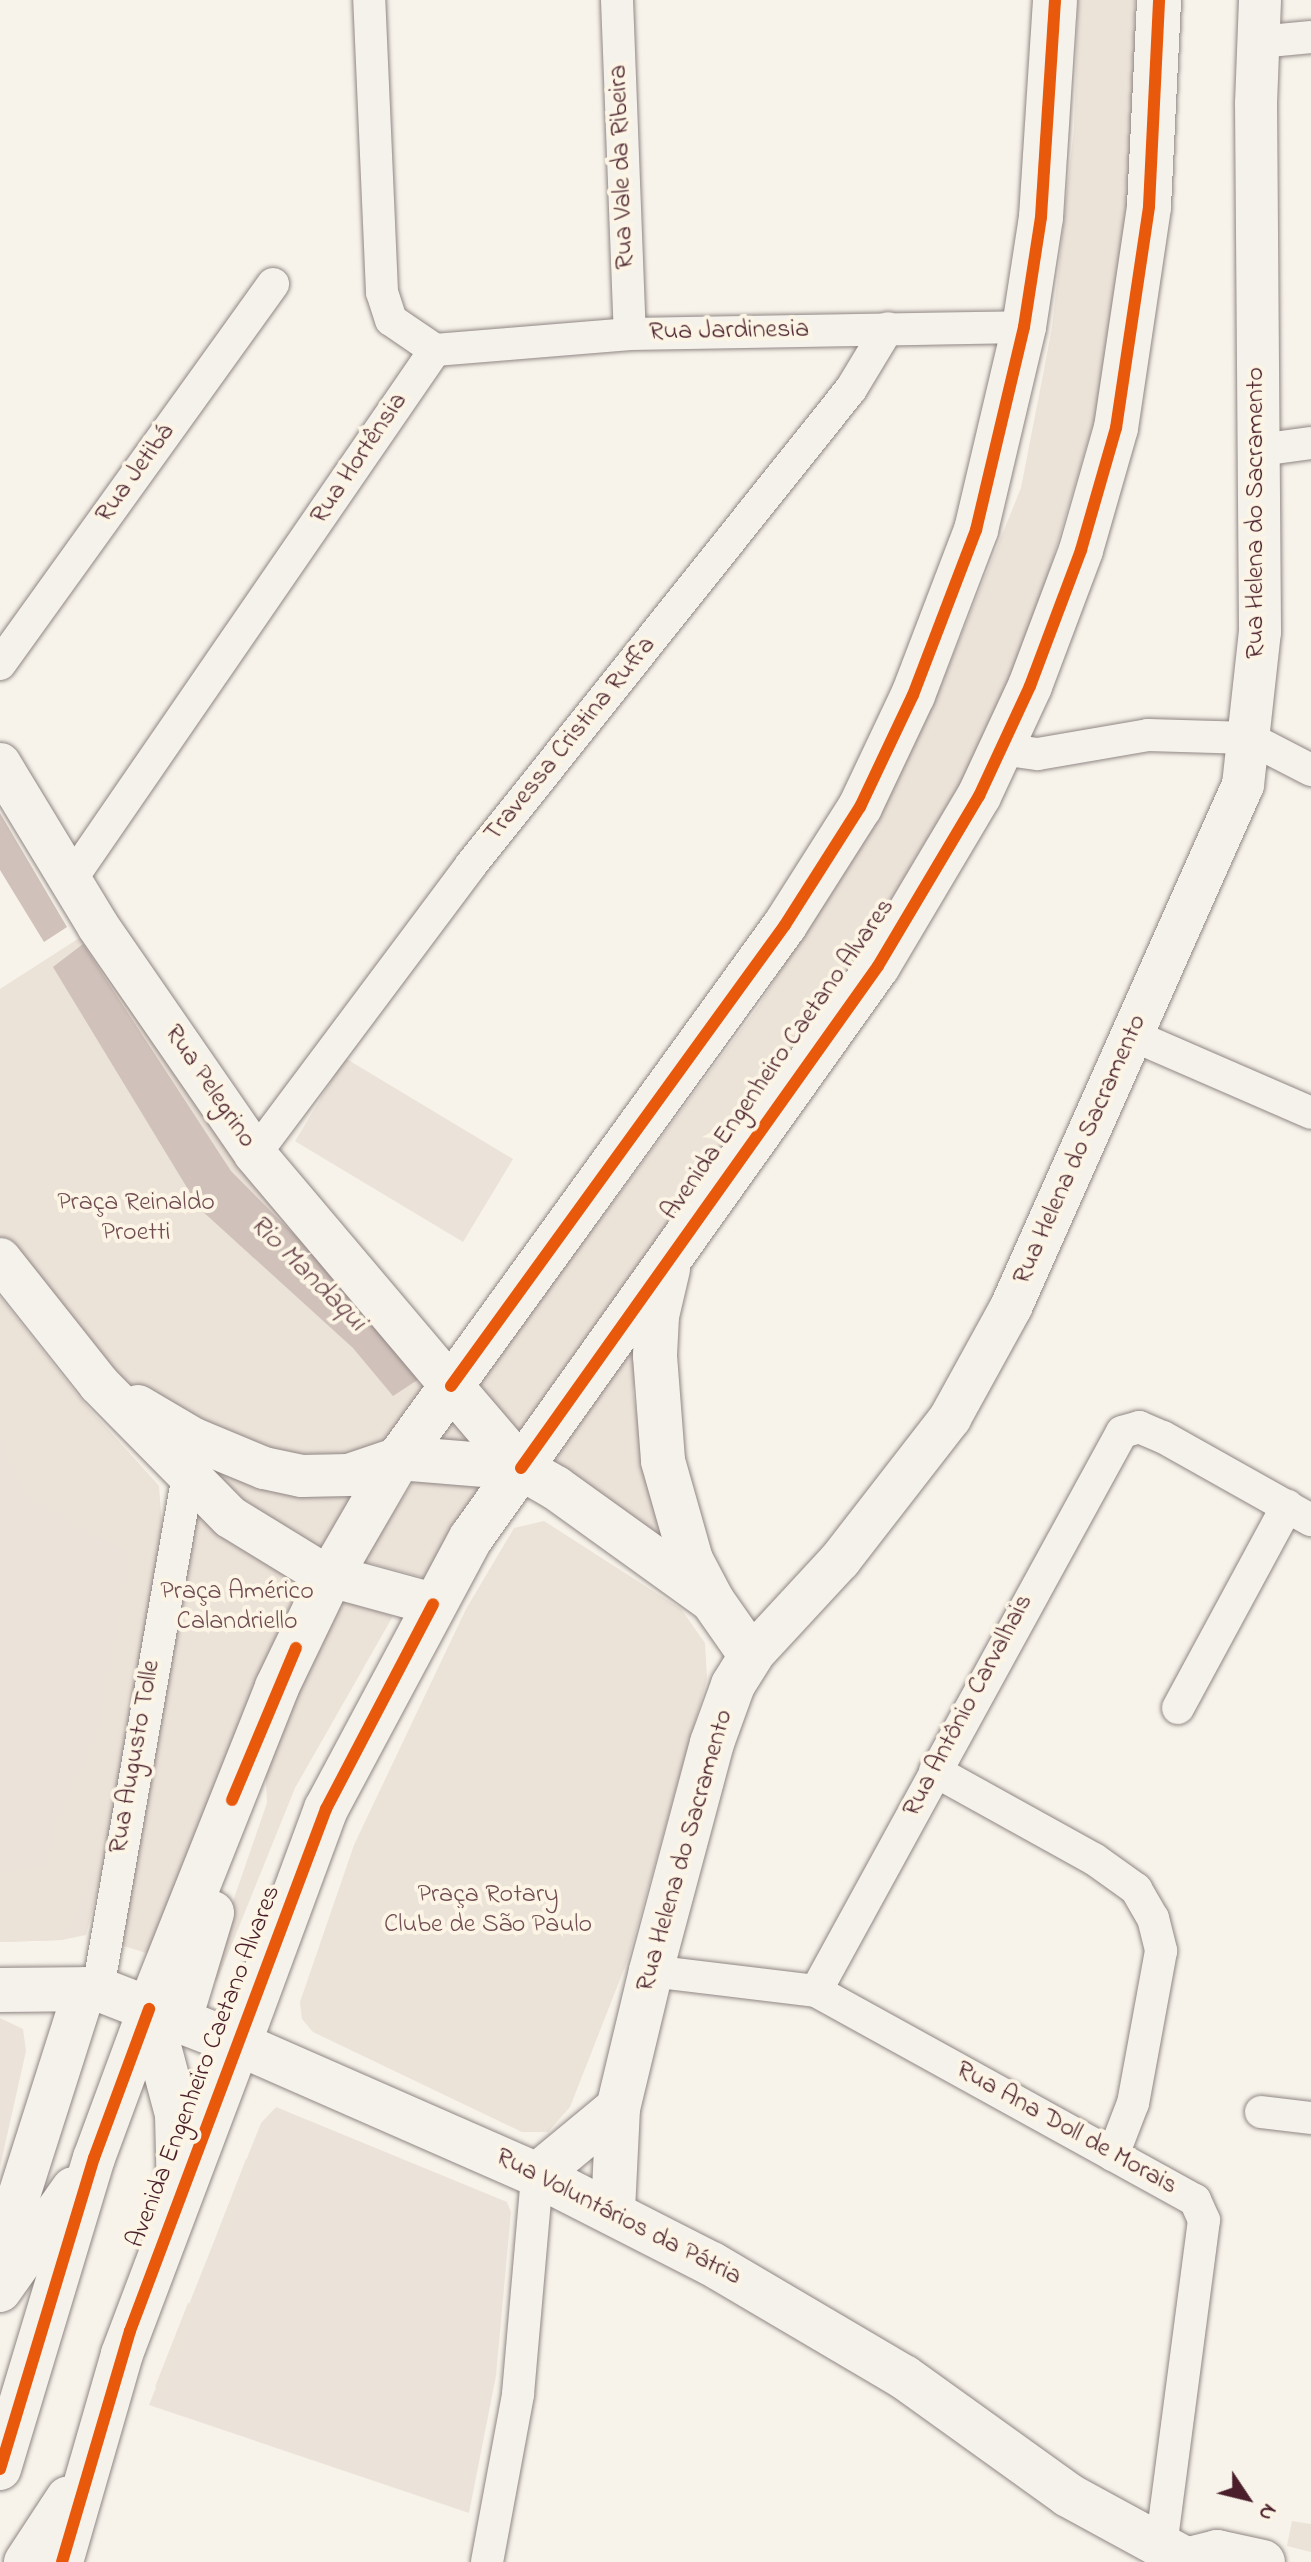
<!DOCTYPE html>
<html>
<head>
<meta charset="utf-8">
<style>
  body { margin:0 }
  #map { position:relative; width:1311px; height:2562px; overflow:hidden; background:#f7f3ea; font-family:"Indie Flower",sans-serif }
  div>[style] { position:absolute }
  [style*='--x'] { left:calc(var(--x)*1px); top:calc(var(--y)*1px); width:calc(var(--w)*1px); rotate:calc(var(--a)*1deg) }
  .built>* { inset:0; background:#ebe3d9; transform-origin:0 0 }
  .green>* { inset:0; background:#ebe2d8; transform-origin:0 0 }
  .water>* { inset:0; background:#d0c1ba }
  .roads { filter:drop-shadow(0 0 2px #908684) drop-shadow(0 0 2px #908684) }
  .minor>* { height:32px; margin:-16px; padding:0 16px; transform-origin:16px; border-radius:16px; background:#f5f2ec }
  .tertiary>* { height:42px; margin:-21px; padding:0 21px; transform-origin:21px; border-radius:21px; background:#f5f2ec }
  .secondary>* { height:44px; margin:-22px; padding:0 22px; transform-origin:22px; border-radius:22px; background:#f5f2ec }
  .primary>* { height:44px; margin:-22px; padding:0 22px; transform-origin:22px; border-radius:22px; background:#f5f2ec }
  .cycleway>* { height:12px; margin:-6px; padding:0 6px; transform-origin:6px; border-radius:6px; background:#e8590c }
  span { translate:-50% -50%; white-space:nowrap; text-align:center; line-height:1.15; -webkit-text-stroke:8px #fcf5e5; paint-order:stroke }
  .street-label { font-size:26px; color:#4a1f2b }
  .park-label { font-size:26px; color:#704c53 }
  .water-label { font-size:28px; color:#6d4950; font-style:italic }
  .north { position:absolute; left:1207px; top:2458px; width:80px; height:80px; -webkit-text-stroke:6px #fcf5e5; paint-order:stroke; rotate:125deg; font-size:22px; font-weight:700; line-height:32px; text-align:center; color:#4a1f2b }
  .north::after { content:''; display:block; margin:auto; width:28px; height:36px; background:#4a1f2b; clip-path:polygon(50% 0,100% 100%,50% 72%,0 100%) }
</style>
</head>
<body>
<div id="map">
  <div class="built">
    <i style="left:345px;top:1058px;width:196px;height:97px;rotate:31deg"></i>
    <i style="clip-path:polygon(0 1297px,82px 1401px,159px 1486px,113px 1830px,86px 1935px,62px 1940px,0 1942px)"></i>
    <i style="clip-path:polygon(0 2018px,23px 2029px,26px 2051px,0 2167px)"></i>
    <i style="clip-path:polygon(276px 2107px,507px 2202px,511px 2212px,496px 2376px,469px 2513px,149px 2405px,261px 2123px)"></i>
  </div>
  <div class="green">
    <i style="clip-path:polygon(1078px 0,1135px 0,1134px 142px,1116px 312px,1097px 411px,1032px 628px,963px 779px,855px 959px,429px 1579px,362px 1561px,466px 1400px,758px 1007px,896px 782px,933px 705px,1021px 488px,1052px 328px,1074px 128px)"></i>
    <i style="clip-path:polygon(98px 926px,451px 1386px,159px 1957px,111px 1942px,187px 1478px,0 1259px,0 989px)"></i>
    <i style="clip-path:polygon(0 1297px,82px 1401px,159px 1486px,163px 1540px,113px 1830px,62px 1940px,0 1942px,0 1870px,10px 1874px,50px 1863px,51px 1835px,97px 1736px,131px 1553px,26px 1498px,0 1437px)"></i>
    <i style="clip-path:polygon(633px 1341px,638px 1355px,633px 1392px,644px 1455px,676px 1551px,548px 1470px)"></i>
    <i style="clip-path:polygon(544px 1521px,681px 1609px,705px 1643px,707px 1679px,628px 1959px,570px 2107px,548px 2132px,522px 2132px,313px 2032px,302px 2019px,300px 2002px,354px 1845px,466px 1609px,514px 1528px)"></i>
    <i style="clip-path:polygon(337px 1599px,393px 1616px,295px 1788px,217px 1981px,207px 1976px,267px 1803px,264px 1743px)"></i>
    <i style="left:246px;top:2159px;width:9px;height:79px;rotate:21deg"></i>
    <i style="clip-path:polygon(188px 2303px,195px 2306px,164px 2390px,155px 2387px)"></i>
    <i style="clip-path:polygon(1292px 2521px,1311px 2524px,1311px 2552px,1287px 2546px)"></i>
  </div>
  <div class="water">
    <i style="clip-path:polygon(0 813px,67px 927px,44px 942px,0 870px)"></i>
    <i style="clip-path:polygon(83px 944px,231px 1171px,385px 1326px,425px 1375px,393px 1396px,353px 1348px,200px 1209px,53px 967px)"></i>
  </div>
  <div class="roads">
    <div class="minor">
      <i style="--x:617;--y:0;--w:334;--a:87.8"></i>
      <i style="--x:1259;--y:42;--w:52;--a:-5.5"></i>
      <i style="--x:435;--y:350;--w:196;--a:-4.7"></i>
      <i style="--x:630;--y:334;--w:394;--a:-1"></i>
      <i style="--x:1260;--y:450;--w:51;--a:-7.8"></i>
      <i style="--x:0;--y:664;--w:468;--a:-54.3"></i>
      <i style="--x:1001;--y:749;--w:37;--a:8"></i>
      <i style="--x:1038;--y:754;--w:112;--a:-9.8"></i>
      <i style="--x:1148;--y:735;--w:101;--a:1.7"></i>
      <i style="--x:1249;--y:738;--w:70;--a:27.3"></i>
      <i style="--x:72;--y:878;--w:641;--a:-55.49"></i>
      <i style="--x:435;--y:350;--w:53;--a:-145.7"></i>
      <i style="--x:391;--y:320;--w:29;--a:-108"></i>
      <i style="--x:382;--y:292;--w:292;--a:-92.5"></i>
      <i style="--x:1132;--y:1035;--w:195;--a:23.5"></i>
      <i style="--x:255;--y:1154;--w:361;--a:-53.2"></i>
      <i style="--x:471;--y:865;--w:609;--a:-51.4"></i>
      <i style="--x:851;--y:389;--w:71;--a:-58.8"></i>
      <i style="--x:1178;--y:1708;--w:230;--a:-61.6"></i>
      <i style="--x:935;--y:1771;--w:182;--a:29"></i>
      <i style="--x:1094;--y:1859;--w:52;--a:35.5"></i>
      <i style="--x:1136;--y:1889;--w:34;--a:60"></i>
      <i style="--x:1153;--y:1918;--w:34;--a:76"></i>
      <i style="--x:1161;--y:1951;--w:155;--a:100.4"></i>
      <i style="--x:1133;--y:2103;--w:56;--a:111"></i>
      <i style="--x:651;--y:1971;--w:166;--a:6.9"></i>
      <i style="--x:816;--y:1991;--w:433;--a:28.9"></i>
      <i style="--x:1195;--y:2200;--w:22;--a:66"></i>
      <i style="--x:1204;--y:2220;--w:331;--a:97.5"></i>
      <i style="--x:98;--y:1989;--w:539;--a:-80.07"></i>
      <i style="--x:816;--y:1991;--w:637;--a:-61.3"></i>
      <i style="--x:1122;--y:1432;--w:18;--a:-16"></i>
      <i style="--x:1139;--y:1427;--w:26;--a:23"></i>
      <i style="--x:1163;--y:1437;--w:170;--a:29.3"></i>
      <i style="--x:1261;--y:2112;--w:50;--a:6.8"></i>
      <i style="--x:487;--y:2562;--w:171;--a:-79.5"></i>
      <i style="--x:518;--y:2394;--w:220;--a:-85"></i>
    </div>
    <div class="tertiary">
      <i style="--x:0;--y:764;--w:189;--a:58.8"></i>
      <i style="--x:98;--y:926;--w:277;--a:55.4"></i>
      <i style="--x:255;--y:1154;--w:304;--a:49.8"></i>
      <i style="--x:0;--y:1259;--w:159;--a:51.6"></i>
      <i style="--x:99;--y:1384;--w:187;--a:45.4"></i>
      <i style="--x:230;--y:1517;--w:109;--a:31.5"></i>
      <i style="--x:323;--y:1574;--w:114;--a:15.3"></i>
      <i style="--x:138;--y:1406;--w:65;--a:30.5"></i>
      <i style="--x:194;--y:1439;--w:76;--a:22.5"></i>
      <i style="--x:264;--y:1468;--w:39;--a:12"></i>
      <i style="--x:302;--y:1476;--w:47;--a:-1.2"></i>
      <i style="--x:349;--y:1475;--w:53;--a:-18.8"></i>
      <i style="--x:751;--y:1656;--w:131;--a:-47.2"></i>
      <i style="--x:840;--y:1560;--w:180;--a:-52.2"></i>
      <i style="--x:950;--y:1418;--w:127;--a:-61.2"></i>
      <i style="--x:1011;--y:1307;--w:571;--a:-66.04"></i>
      <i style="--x:1243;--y:785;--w:154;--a:-83.7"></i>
      <i style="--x:1260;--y:632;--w:528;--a:-90.43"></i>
      <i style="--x:1256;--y:104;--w:104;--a:-87.8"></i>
      <i style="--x:0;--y:2255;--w:280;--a:-72.3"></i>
      <i style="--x:0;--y:2291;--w:126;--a:-54.7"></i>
      <i style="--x:0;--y:2469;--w:325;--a:-73.2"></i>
      <i style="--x:94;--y:2158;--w:159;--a:-69.7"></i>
      <i style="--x:25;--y:2562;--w:77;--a:-56.7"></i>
      <i style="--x:62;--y:2562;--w:216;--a:-73.9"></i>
      <i style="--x:122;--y:2354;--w:331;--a:-69.3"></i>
    </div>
    <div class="secondary">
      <i style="--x:451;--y:1386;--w:108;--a:49.5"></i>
      <i style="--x:399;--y:1458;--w:122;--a:4.7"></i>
      <i style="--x:521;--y:1468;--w:40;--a:29.7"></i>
      <i style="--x:556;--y:1488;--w:192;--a:35.7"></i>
      <i style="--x:712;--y:1600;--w:68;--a:55.1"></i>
      <i style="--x:751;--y:1656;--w:34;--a:122"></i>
      <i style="--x:733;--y:1685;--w:62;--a:109.9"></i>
      <i style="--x:712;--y:1743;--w:236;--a:105"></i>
      <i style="--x:651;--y:1971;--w:141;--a:103.5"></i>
      <i style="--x:618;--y:2108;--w:103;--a:92.8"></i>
      <i style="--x:239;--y:2044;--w:326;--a:23.7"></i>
      <i style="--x:537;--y:2175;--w:196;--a:27"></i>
      <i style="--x:712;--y:2264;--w:223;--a:30.5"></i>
      <i style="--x:904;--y:2377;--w:202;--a:35.7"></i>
      <i style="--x:1068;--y:2495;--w:140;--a:28.6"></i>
      <i style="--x:537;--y:2175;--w:105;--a:-39.6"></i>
      <i style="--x:1189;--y:2559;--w:29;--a:-14"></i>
      <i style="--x:1217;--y:2552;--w:47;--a:12.3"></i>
    </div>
    <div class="primary">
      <i style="--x:668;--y:1269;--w:48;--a:103.2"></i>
      <i style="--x:657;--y:1316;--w:40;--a:92.9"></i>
      <i style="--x:655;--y:1356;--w:105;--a:85.6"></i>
      <i style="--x:663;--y:1461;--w:103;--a:74.2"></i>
      <i style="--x:691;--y:1560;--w:45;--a:62.3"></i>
      <i style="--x:0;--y:1990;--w:98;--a:-0.6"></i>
      <i style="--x:98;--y:1989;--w:151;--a:21.3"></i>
      <i style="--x:239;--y:2044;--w:251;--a:-69.7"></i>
      <i style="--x:326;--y:1809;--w:307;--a:-61.9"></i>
      <i style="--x:471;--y:1538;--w:702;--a:-54.57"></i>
      <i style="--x:878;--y:966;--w:198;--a:-59.3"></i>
      <i style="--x:979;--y:796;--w:121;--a:-65.1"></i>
      <i style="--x:1030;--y:686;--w:145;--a:-69.4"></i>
      <i style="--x:1081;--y:550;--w:127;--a:-74"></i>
      <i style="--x:1116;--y:428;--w:224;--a:-81.5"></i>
      <i style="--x:1149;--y:206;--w:206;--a:-87.2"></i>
      <i style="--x:149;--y:2009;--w:347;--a:-68.3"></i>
      <i style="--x:277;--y:1687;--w:122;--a:-64.3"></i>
      <i style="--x:330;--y:1577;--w:138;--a:-59.9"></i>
      <i style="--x:399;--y:1458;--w:658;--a:-54.09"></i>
      <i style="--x:785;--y:925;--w:140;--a:-57.6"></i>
      <i style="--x:860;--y:807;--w:124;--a:-64.7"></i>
      <i style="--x:913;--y:695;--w:177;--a:-69.1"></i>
      <i style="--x:976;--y:530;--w:209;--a:-76.7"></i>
      <i style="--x:1024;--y:327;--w:111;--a:-81.2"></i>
      <i style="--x:1041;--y:217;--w:217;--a:-86.3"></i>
      <i style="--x:149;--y:2009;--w:109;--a:75.1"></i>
      <i style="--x:177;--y:2114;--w:81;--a:88.6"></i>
      <i style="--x:180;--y:2019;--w:111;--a:-73.2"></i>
    </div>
  </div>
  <div class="cycleway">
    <i style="--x:451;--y:1386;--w:569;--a:-54.08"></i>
    <i style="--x:785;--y:925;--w:140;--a:-57.6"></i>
    <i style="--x:860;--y:807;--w:124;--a:-64.7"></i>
    <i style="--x:913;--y:695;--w:177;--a:-69.1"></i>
    <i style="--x:976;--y:530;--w:209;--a:-76.7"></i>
    <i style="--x:1024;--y:327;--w:111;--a:-81.2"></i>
    <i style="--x:1041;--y:217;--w:217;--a:-86.3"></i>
    <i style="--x:521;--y:1468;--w:616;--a:-54.58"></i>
    <i style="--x:878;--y:966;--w:198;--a:-59.3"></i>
    <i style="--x:979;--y:796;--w:121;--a:-65.1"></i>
    <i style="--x:1030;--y:686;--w:145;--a:-69.4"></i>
    <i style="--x:1081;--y:550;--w:127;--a:-74"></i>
    <i style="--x:1116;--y:428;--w:224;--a:-81.5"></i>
    <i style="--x:1149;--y:206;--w:206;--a:-87.2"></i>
    <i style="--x:232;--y:1800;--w:165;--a:-67.2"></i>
    <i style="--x:0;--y:2469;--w:325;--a:-73.2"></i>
    <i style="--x:94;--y:2158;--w:159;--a:-69.7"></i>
    <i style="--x:62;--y:2562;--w:241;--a:-73.6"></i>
    <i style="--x:130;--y:2331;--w:558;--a:-69.42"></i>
    <i style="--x:326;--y:1809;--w:231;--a:-62.4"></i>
  </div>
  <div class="street-label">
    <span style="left:623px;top:167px;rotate:-92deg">Rua Vale da Ribeira</span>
    <span style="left:729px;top:332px;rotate:-1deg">Rua Jardinesia</span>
    <span style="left:360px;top:459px;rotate:-56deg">Rua Hortênsia</span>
    <span style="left:136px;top:474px;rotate:-54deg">Rua Jetibá</span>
    <span style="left:1257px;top:513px;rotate:-90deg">Rua Helena do Sacramento</span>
    <span style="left:571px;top:740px;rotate:-51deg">Travessa Cristina Ruffa</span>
    <span style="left:779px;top:1060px;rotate:-55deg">Avenida Engenheiro Caetano Alvares</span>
    <span style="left:209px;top:1087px;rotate:56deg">Rua Pelegrino</span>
    <span style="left:1081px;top:1150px;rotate:-66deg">Rua Helena do Sacramento</span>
    <span style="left:969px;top:1706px;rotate:-62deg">Rua Antônio Carvalhais</span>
    <span style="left:136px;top:1757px;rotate:-80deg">Rua Augusto Tolle</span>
    <span style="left:686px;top:1851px;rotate:-74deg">Rua Helena do Sacramento</span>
    <span style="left:205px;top:2067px;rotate:-69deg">Avenida Engenheiro Caetano Alvares</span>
    <span style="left:1066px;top:2129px;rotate:29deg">Rua Ana Doll de Morais</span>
    <span style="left:618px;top:2218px;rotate:27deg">Rua Voluntários da Pátria</span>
  </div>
  <div class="park-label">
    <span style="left:136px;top:1219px">Praça Reinaldo<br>Proetti</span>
    <span style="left:237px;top:1608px">Praça Américo<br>Calandriello</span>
    <span style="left:488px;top:1911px">Praça Rotary<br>Clube de São Paulo</span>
  </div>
  <div class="water-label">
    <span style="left:307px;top:1274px;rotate:45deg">Rio Mandaqui</span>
  </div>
  <div class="north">N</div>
</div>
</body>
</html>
